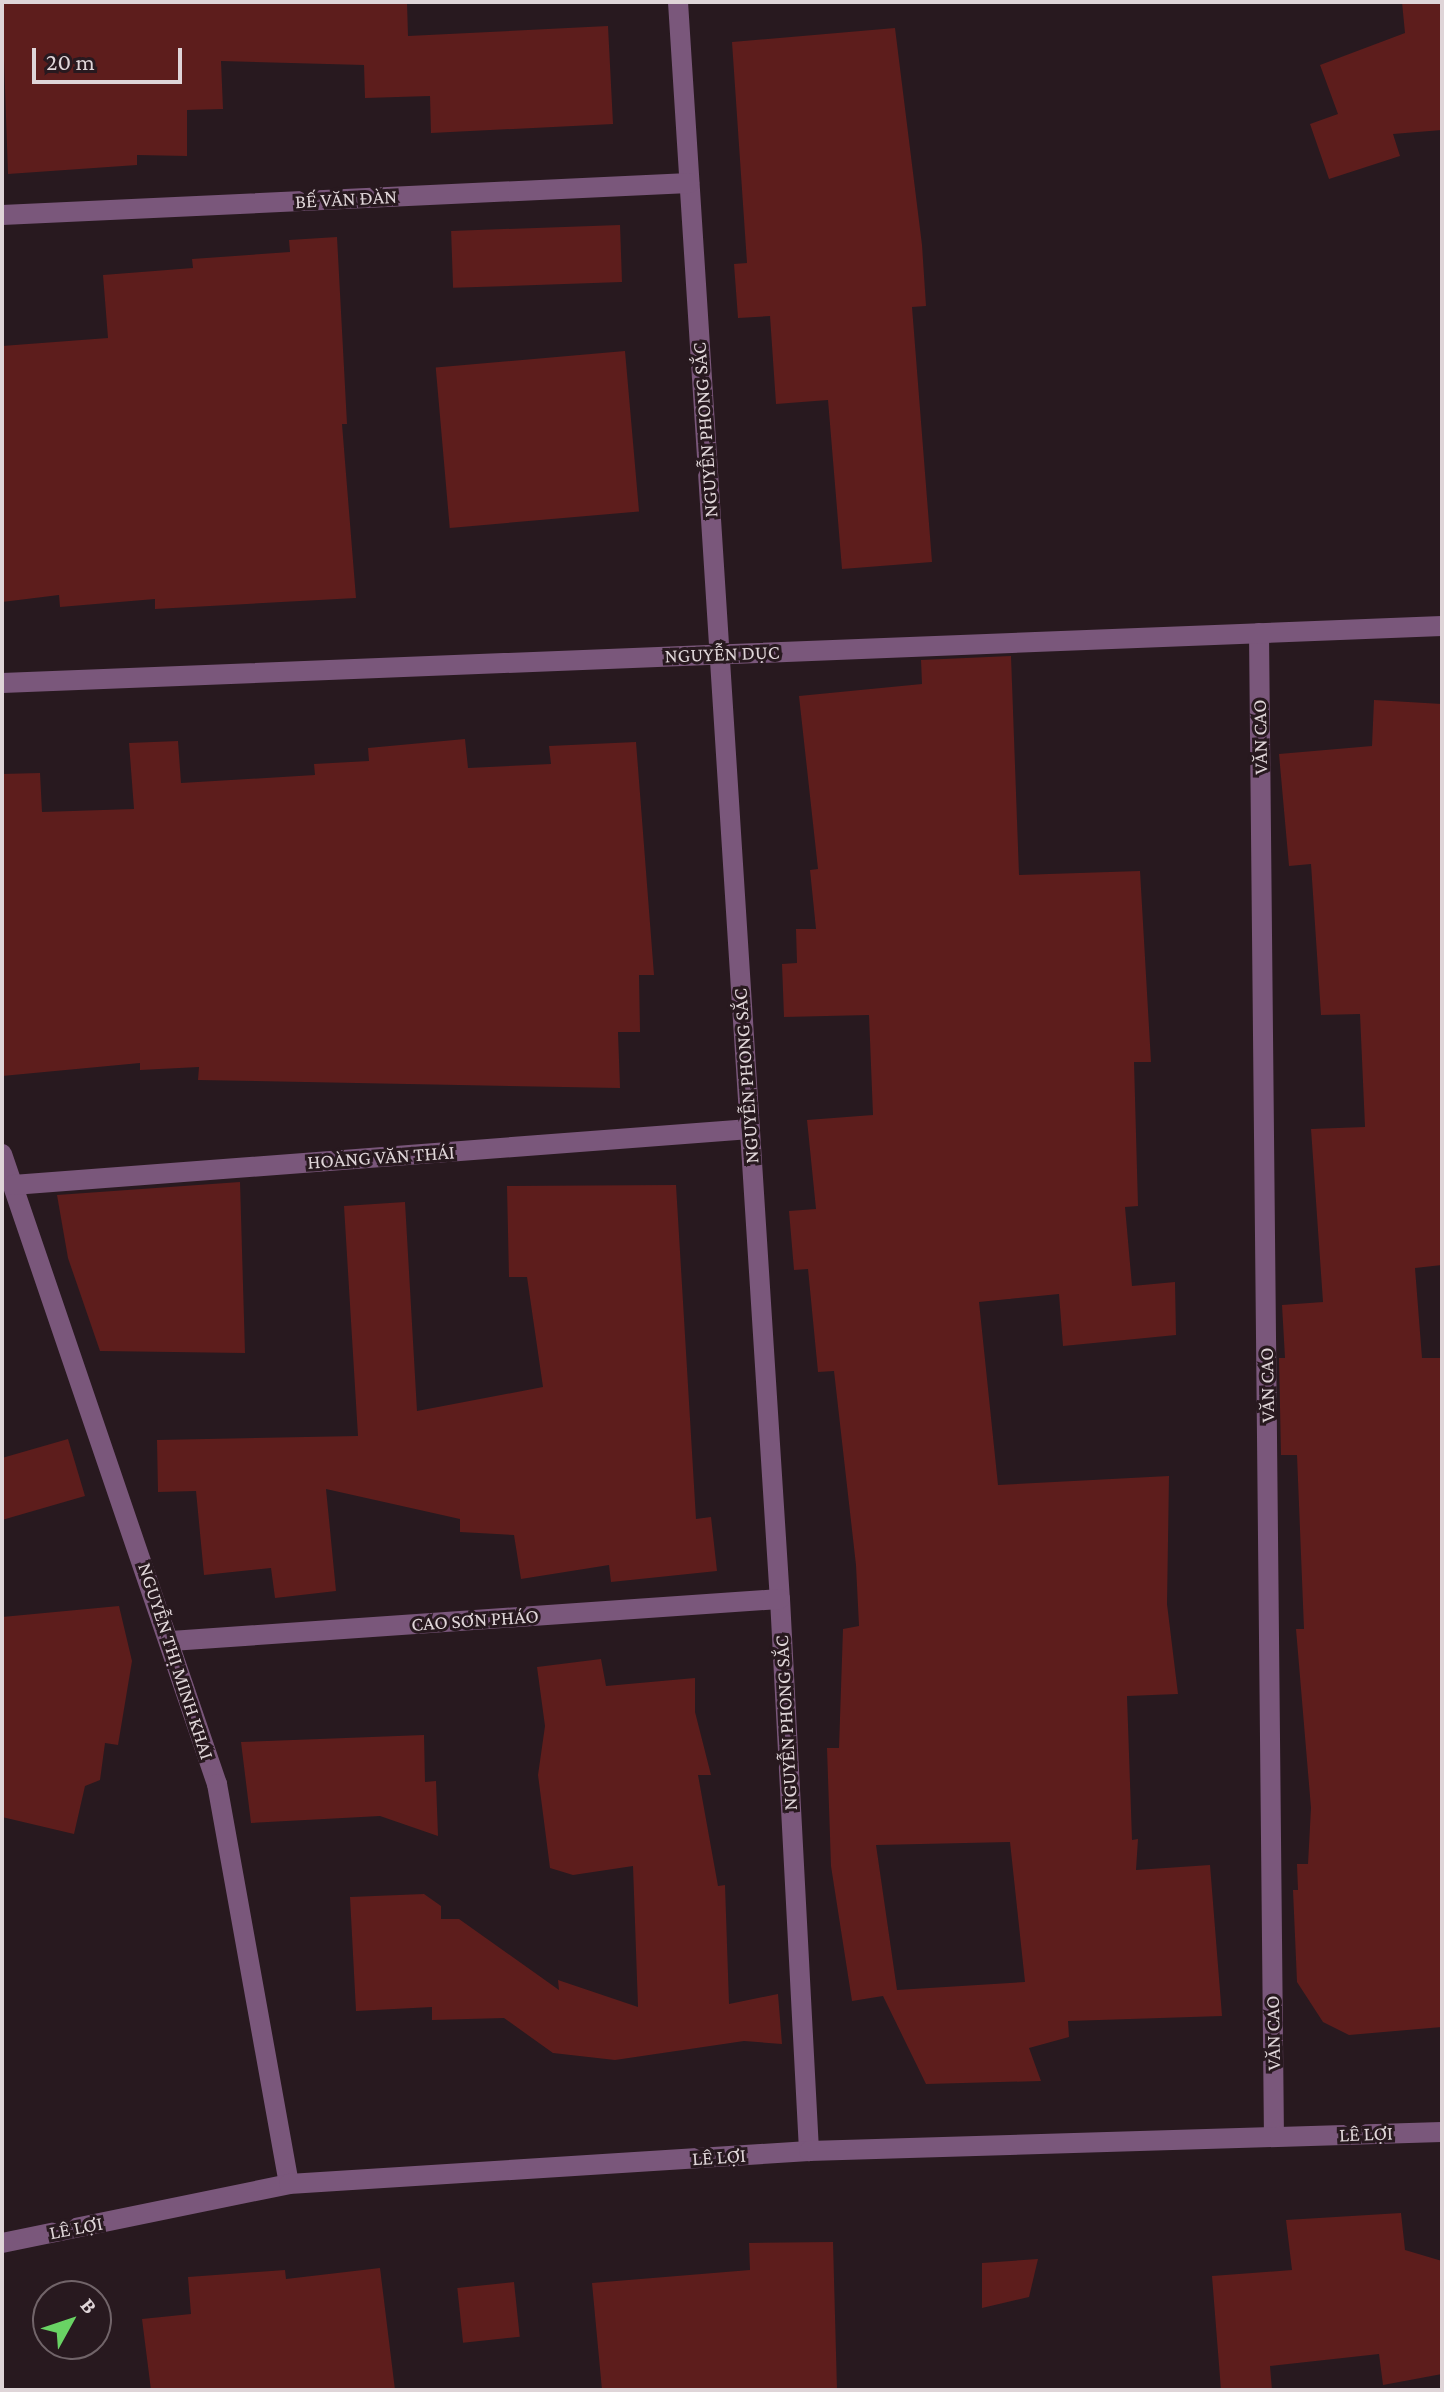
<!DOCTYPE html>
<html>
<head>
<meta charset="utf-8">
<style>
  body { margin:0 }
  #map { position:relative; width:1444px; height:2392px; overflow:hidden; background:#28191f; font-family:"Crimson Pro",serif }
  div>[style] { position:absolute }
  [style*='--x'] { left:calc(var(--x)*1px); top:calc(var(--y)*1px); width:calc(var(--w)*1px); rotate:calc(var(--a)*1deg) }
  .building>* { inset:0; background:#5d1d1c; transform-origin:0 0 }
  .minor>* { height:20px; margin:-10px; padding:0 10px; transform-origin:10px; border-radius:10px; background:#7a577b }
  span { translate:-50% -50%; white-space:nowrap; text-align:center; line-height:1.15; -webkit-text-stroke:6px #28191f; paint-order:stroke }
  .street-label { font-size:20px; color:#dfd5d8 }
  .frame { position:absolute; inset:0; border:4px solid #dfd5d8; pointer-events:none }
  .north { position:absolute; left:32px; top:2280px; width:80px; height:80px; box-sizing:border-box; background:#28191f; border:2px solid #716469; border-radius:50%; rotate:50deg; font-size:22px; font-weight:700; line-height:32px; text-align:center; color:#dfd5d8 }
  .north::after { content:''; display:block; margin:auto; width:28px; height:36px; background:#69d364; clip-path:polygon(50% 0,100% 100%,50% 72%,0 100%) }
  .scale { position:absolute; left:32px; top:48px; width:150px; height:36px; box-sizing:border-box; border:4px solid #dfd5d8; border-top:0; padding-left:10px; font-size:24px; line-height:28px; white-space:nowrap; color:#dfd5d8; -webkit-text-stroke:6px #28191f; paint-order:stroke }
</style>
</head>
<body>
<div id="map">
  <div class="building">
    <i style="clip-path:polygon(2px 2px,407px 2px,408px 36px,608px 26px,613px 124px,431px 133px,430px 96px,365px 98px,364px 65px,221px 61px,223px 109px,187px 110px,187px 156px,137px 155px,137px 165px,8px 174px)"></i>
    <i style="clip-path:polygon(1402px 2px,1442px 2px,1442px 130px,1393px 134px,1400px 156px,1329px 179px,1310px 124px,1338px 114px,1320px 65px,1405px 33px)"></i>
    <i style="clip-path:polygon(895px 28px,922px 245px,926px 306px,912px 307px,932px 562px,842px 569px,828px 400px,776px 404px,770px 316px,738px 318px,734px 264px,747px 263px,732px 42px)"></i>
    <i style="left:620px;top:225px;width:57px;height:169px;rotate:88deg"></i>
    <i style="clip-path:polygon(337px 237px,347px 424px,342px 424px,356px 598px,155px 609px,155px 599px,60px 607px,59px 595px,2px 602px,2px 346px,108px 338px,103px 275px,193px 268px,192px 259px,290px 252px,289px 240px)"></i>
    <i style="left:625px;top:351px;width:161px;height:190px;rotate:85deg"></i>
    <i style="clip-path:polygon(evenodd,1011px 656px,1019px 875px,1140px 871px,1151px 1062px,1134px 1062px,1138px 1206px,1125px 1207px,1132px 1286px,1175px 1282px,1176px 1335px,1063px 1346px,1059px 1294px,979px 1302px,998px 1485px,1169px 1476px,1167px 1604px,1178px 1694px,1127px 1696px,1132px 1840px,1138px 1839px,1136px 1870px,1210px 1865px,1222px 2016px,1068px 2021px,1069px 2037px,1029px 2048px,1041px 2081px,926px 2084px,883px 1996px,852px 2001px,831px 1866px,827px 1748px,839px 1748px,843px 1629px,859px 1626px,856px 1565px,834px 1371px,818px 1372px,808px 1269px,794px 1270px,789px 1211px,816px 1209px,807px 1120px,873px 1115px,869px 1015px,784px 1017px,782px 964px,797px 963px,796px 929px,816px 929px,810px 870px,818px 869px,799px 696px,922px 684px,921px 660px,1011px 656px,1010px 1842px,1025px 1982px,897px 1990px,876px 1845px,1010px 1842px)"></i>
    <i style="clip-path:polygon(1374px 700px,1442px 704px,1442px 1265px,1415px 1268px,1422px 1358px,1442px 1358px,1442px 2027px,1349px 2035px,1323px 2022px,1297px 1982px,1293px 1890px,1298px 1890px,1297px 1864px,1308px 1864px,1311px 1808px,1296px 1629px,1304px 1629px,1297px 1455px,1281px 1455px,1279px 1358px,1285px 1358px,1282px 1305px,1323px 1302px,1311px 1129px,1365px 1127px,1360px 1014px,1321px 1015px,1311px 864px,1289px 866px,1279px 754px,1372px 746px)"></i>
    <i style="clip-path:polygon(465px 739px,468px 768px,551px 764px,549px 746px,636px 742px,654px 975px,639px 975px,640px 1032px,618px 1032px,620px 1088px,198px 1080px,199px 1067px,140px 1070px,140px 1063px,2px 1076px,2px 774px,40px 773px,42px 812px,134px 809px,129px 743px,178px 741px,181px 783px,315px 775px,314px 764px,369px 761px,368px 748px)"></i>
    <i style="clip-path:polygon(240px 1182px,245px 1353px,100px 1351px,68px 1258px,57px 1195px)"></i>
    <i style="clip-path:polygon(676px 1185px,696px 1519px,711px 1517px,717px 1571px,611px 1582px,609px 1565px,521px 1579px,514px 1535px,460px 1532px,460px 1519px,326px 1489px,336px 1591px,275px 1598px,271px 1568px,204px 1575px,196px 1491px,158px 1492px,157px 1440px,358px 1436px,344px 1206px,405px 1202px,417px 1411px,543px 1387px,527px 1277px,509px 1277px,507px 1186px)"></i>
    <i style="clip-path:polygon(68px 1439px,85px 1496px,2px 1520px,2px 1458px)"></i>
    <i style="clip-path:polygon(119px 1606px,132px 1661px,118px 1745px,105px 1743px,100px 1780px,85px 1786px,74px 1834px,2px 1817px,2px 1617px)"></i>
    <i style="clip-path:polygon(601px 1659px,606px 1686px,695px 1678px,695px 1712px,711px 1775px,698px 1775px,718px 1886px,725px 1885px,729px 2004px,778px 1994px,782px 2044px,744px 2041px,615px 2060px,553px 2053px,504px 2018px,432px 2020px,432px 2007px,356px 2011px,350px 1897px,424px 1894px,441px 1906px,441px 1919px,459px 1919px,559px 1990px,558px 1980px,638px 2007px,633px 1866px,573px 1875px,550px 1868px,538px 1775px,545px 1726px,537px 1667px)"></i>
    <i style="clip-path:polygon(424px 1735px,425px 1782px,436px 1781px,438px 1836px,380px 1816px,251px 1823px,241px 1742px)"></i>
    <i style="clip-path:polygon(1401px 2213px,1405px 2250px,1442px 2261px,1442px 2374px,1383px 2385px,1379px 2354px,1270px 2366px,1272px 2390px,1221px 2390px,1212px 2276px,1292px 2270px,1286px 2220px)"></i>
    <i style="clip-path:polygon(833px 2242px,837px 2390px,602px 2390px,592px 2283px,750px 2270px,749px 2243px)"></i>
    <i style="clip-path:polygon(1038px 2259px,1029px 2297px,982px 2308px,982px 2263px)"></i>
    <i style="clip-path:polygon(380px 2268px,395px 2390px,151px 2390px,142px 2319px,191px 2314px,188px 2277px,285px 2270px,286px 2279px)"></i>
    <i style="left:514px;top:2282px;width:55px;height:57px;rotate:84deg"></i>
  </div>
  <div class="minor">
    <i style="--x:678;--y:2;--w:1600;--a:86.35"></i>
    <i style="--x:780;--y:1599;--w:553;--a:86.99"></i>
    <i style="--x:2;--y:215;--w:688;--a:-2.67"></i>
    <i style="--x:1259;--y:633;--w:1503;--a:89.43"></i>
    <i style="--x:2;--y:683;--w:1441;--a:-2.27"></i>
    <i style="--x:2;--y:1154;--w:666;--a:71.16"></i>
    <i style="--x:217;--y:1784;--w:406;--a:79.8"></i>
    <i style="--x:13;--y:1185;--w:739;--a:-4.35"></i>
    <i style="--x:171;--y:1641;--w:610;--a:-3.95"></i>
    <i style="--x:2;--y:2243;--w:293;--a:-11.6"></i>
    <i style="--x:289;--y:2184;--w:521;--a:-3.63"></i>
    <i style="--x:809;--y:2151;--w:633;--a:-1.72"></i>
  </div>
  <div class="street-label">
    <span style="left:346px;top:199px;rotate:-3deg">BẾ VĂN ĐÀN</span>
    <span style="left:705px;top:430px;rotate:-94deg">NGUYỄN PHONG SẮC</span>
    <span style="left:722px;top:654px;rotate:-2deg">NGUYỄN DỤC</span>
    <span style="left:1260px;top:737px;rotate:-91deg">VĂN CAO</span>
    <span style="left:746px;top:1076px;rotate:-94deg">NGUYỄN PHONG SẮC</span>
    <span style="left:381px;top:1157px;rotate:-4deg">HOÀNG VĂN THÁI</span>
    <span style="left:1267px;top:1385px;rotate:-91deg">VĂN CAO</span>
    <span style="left:475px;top:1620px;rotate:-4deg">CAO SƠN PHÁO</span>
    <span style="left:176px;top:1661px;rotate:72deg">NGUYỄN THỊ MINH KHAI</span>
    <span style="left:786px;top:1723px;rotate:-93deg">NGUYỄN PHONG SẮC</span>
    <span style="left:1273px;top:2033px;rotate:-91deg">VĂN CAO</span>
    <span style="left:1366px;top:2134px;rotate:-2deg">LÊ LỢI</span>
    <span style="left:719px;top:2157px;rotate:-4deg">LÊ LỢI</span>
    <span style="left:76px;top:2228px;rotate:-11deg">LÊ LỢI</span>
  </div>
  <div class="frame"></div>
  <div class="north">B</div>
  <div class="scale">20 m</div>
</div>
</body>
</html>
